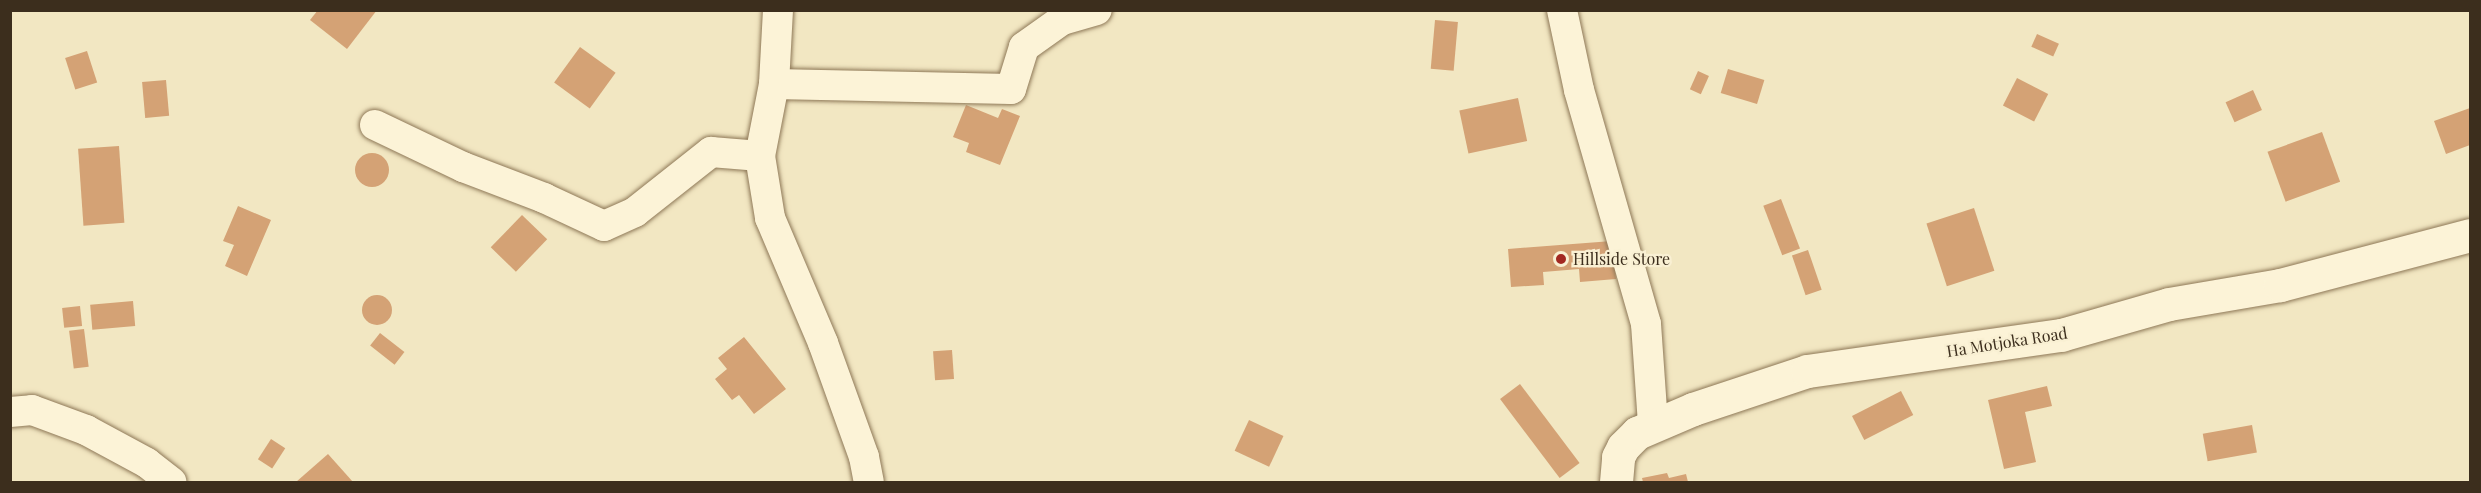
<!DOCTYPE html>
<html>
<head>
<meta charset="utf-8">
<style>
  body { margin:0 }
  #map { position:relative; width:2481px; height:493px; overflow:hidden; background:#f2e7c2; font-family:"Playfair Display",serif }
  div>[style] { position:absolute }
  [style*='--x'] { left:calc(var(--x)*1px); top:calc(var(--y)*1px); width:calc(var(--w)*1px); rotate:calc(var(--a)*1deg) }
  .building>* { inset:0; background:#d4a275; transform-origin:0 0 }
  .round { border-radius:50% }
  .roads { filter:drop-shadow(0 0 2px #8e7857) drop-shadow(0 0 2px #8e7857) }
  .minor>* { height:30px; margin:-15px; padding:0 15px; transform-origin:15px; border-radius:15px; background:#fcf3d7 }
  .tertiary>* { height:33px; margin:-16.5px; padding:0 16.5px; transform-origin:16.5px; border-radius:16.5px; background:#fcf3d7 }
  .dots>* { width:16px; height:16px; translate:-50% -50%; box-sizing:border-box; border:3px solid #f9f0d3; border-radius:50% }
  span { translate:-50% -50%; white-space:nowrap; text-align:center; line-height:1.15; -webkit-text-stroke:4.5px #f9f0d3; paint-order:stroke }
  .poi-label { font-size:16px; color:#3c2e1d }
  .left { translate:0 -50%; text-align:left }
  .street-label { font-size:16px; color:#3c2e1d }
  .frame { position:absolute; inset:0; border:12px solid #3c2e1d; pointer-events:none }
</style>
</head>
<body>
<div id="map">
  <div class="building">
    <i style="clip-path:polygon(318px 10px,377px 10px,347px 49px,310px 20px)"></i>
    <i style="left:1435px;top:20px;width:23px;height:49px;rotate:5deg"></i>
    <i style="left:2037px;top:34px;width:24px;height:14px;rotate:24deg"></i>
    <i style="left:580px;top:47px;width:44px;height:44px;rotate:36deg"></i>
    <i style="left:87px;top:51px;width:33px;height:23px;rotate:72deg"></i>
    <i style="left:1728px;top:69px;width:38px;height:25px;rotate:17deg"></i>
    <i style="left:1698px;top:71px;width:12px;height:20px;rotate:24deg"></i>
    <i style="left:2017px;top:78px;width:35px;height:31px;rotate:27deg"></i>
    <i style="left:166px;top:80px;width:36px;height:24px;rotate:85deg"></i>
    <i style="left:2253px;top:90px;width:22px;height:30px;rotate:66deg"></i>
    <i style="left:1518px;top:98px;width:44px;height:60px;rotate:78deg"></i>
    <i style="clip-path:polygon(966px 105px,998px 118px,1002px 109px,1020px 116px,1000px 165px,966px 152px,969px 143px,953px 137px)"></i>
    <i style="clip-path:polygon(2470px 108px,2470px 145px,2446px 154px,2434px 121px)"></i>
    <i style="left:2322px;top:132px;width:53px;height:58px;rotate:70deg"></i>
    <i style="left:119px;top:146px;width:77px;height:41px;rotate:86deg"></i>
    <i class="round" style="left:355px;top:153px;width:34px;height:34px"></i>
    <i style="left:1781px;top:199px;width:53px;height:19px;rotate:69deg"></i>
    <i style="clip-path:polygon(238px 206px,271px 220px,247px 276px,225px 266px,234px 245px,223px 241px)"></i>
    <i style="left:1974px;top:208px;width:66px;height:50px;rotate:72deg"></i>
    <i style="left:522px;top:215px;width:35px;height:45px;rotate:44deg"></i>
    <i style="clip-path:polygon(1612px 241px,1616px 279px,1580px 282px,1579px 269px,1543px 272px,1544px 285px,1511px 287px,1508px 249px)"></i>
    <i style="left:1808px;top:250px;width:42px;height:17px;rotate:71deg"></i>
    <i class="round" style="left:362px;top:295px;width:30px;height:30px"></i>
    <i style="left:133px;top:301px;width:25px;height:43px;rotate:85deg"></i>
    <i style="left:80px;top:306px;width:20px;height:18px;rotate:84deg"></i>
    <i style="left:84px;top:329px;width:38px;height:15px;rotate:83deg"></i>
    <i style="left:380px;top:333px;width:31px;height:16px;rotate:38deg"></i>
    <i style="clip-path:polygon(744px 337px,786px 389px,754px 414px,739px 395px,732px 400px,715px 379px,727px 369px,718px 358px)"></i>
    <i style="left:952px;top:350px;width:29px;height:19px;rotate:86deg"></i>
    <i style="left:1520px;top:384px;width:99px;height:25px;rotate:53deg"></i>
    <i style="clip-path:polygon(2047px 386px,2052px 406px,2025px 412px,2036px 462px,2004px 469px,1988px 400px)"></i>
    <i style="left:1901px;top:391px;width:27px;height:55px;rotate:63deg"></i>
    <i style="left:1249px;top:420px;width:38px;height:34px;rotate:25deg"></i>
    <i style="left:2252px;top:425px;width:28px;height:50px;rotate:80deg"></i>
    <i style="left:271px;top:439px;width:17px;height:24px;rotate:33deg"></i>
    <i style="clip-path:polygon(328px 454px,353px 482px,296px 482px)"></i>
    <i style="clip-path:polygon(1667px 473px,1669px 478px,1686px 474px,1688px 482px,1643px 482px,1642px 478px)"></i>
  </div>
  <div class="roads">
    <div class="minor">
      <i style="--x:778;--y:10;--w:74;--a:93.1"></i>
      <i style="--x:774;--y:84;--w:73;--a:101"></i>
      <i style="--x:760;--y:156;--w:63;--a:80.8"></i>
      <i style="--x:770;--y:218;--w:136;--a:67"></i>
      <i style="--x:823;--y:343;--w:121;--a:70.2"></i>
      <i style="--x:864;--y:457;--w:25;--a:79"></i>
      <i style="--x:1562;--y:10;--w:82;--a:78"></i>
      <i style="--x:1579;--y:90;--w:243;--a:74"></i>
      <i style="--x:1646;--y:324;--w:100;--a:86"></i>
      <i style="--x:774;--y:84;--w:237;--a:1.2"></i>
      <i style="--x:1011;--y:89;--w:44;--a:-72.8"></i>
      <i style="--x:1024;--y:47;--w:47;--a:-35.4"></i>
      <i style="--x:1062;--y:20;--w:36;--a:-16"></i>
      <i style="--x:375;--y:125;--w:98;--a:25.5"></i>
      <i style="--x:463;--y:167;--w:87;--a:20.9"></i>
      <i style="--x:544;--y:198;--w:66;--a:25"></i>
      <i style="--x:604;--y:226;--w:34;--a:-24"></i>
      <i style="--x:635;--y:212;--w:97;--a:-38.3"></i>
      <i style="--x:711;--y:152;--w:49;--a:4.7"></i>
      <i style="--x:10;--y:412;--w:22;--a:-5"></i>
      <i style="--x:32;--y:410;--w:58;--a:20.3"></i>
      <i style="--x:86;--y:430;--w:69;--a:28.4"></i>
      <i style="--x:147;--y:463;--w:31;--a:38"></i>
    </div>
    <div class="tertiary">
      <i style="--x:1616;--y:482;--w:25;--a:-85"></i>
      <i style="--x:1618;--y:457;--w:11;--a:-63"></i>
      <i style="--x:1623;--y:447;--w:20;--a:-45"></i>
      <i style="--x:1637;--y:433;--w:61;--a:-23.2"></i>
      <i style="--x:1693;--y:409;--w:120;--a:-18.4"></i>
      <i style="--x:1807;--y:371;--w:257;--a:-8.1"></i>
      <i style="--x:2061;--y:335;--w:112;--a:-16"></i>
      <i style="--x:2169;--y:304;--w:113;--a:-9.7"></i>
      <i style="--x:2280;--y:285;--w:196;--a:-14.7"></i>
    </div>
  </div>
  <div class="dots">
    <i style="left:1561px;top:259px;background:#a32922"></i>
  </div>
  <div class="poi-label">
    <span class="left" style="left:1573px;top:259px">Hillside Store</span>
  </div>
  <div class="street-label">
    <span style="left:2007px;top:342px;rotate:-9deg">Ha Motjoka Road</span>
  </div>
  <div class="frame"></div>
</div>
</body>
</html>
